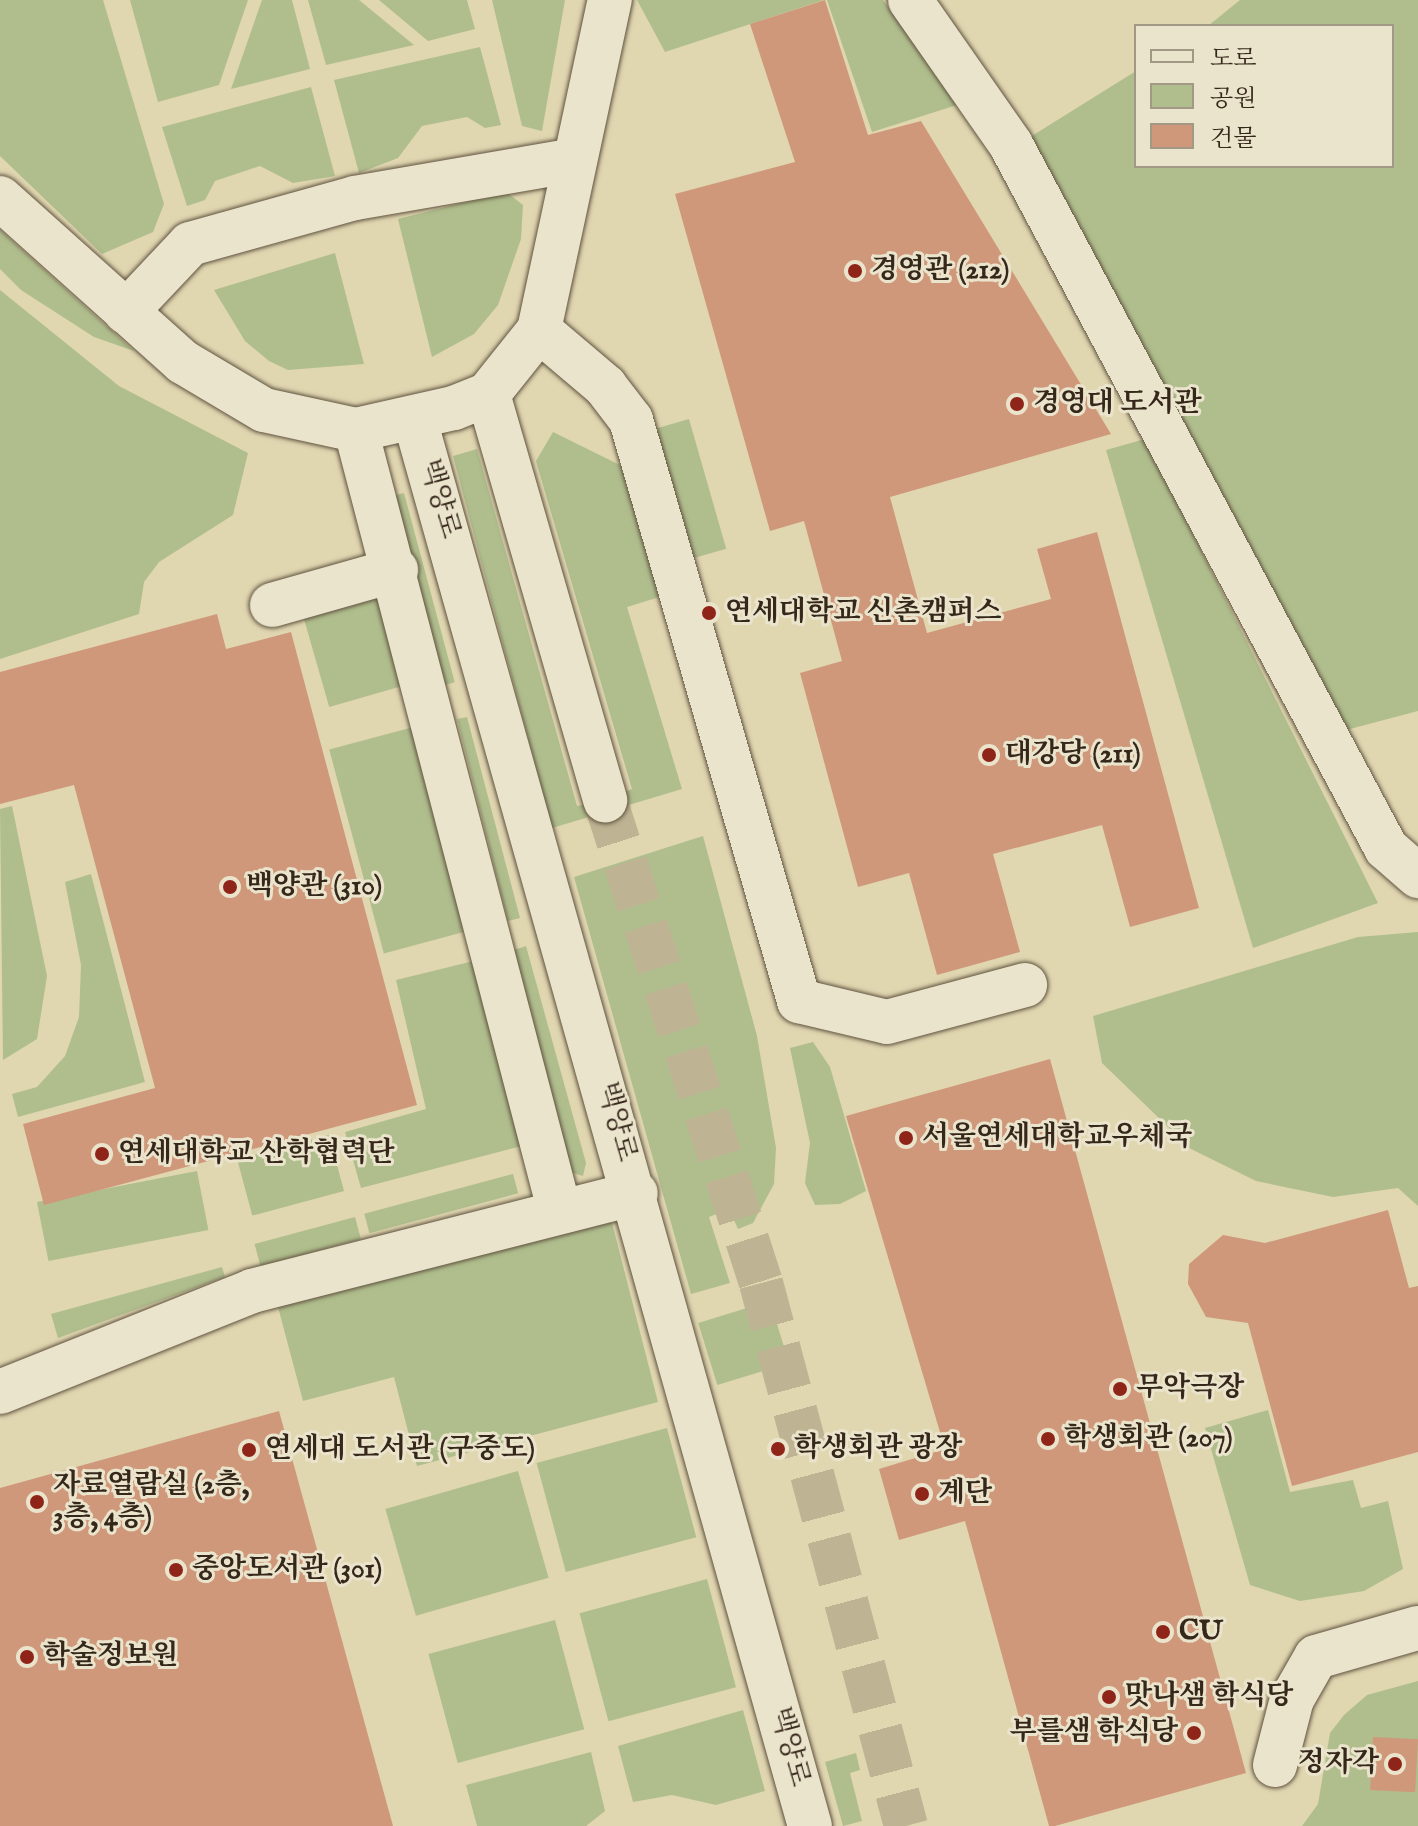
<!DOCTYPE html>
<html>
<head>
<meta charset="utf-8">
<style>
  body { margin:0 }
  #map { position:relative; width:1418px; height:1826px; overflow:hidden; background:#e0d6b0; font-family:"IM FELL English","Noto Serif KR",serif }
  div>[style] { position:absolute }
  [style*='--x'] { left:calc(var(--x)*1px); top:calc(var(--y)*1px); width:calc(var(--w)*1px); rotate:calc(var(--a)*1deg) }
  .green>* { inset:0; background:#b0be8d; transform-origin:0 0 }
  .building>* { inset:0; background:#d0987b; transform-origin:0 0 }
  .minor-tunnel>* { height:44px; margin-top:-22px; transform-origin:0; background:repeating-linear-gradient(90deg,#beb392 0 44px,transparent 0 66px) }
  .roads { filter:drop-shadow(0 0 2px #605340) drop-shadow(0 0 2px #605340) }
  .minor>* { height:44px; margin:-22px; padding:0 22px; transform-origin:22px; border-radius:22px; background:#ebe4cc }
  .dots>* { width:22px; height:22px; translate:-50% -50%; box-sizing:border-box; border:4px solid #ebe4cc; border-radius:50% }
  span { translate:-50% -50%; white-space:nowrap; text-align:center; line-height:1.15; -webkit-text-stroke:6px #ebe4cc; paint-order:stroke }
  .poi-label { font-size:28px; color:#36271b; font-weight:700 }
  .left { translate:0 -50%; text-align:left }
  .right { translate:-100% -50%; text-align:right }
  .street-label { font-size:28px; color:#36271b }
  .legend { position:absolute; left:1134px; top:24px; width:260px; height:144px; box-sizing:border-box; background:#ebe4cc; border:2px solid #a39885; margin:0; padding:10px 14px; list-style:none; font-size:24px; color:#36271b }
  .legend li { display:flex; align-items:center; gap:16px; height:40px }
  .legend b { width:40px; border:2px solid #a39885 }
</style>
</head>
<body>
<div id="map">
  <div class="green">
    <i style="clip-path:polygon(0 0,103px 0,164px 204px,153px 232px,102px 254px,0 156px)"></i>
    <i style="clip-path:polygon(130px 0,248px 0,219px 85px,158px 102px)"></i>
    <i style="clip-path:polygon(262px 0,292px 0,310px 69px,231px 89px)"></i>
    <i style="clip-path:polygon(308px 0,359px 0,414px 45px,326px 65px)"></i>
    <i style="clip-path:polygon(379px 0,467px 0,475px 29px,428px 41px)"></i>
    <i style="clip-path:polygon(492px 0,565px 0,542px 131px,522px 126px)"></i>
    <i style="clip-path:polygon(637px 0,824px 0,665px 52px)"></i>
    <i style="clip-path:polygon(827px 0,883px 0,960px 104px,872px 132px)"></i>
    <i style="clip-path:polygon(1240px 0,1418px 0,1418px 711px,1346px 730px,1027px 139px,1136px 71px,1136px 166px,1392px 166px,1392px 26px,1208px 26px)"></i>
    <i style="clip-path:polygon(480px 47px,501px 125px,485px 128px,467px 117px,422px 126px,398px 158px,359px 173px,334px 80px)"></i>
    <i style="clip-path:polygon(311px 87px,335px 176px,293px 183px,260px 166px,215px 181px,205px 200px,187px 206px,162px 127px)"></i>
    <i style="clip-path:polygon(506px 192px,523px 205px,521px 239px,498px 305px,474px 334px,432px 357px,398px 219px)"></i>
    <i style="clip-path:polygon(0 230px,134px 351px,94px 337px,21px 290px,0 269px)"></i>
    <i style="clip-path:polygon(335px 253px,364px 364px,288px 370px,269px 361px,245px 341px,214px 290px)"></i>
    <i style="clip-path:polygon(0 290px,119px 386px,248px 453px,233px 515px,159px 562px,144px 582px,139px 614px,0 659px)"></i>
    <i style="left:689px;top:419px;width:135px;height:44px;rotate:74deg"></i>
    <i style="clip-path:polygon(553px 432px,632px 471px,666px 595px,627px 607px,682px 789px,552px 828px,453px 456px,477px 449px,577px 806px,605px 800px,632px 789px,536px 461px)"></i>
    <i style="clip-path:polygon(1145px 439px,1378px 903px,1253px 948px,1106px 450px)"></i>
    <i style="left:404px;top:493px;width:196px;height:14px;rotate:75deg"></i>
    <i style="left:386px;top:593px;width:94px;height:86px;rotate:74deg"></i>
    <i style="clip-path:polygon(467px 717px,520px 918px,508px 921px,457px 719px)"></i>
    <i style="left:421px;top:725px;width:211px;height:95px;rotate:75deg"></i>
    <i style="clip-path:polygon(12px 806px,47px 976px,37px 1039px,3px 1060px,0 809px)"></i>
    <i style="clip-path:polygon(703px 836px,757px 1036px,776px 1148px,774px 1184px,753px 1223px,738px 1229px,729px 1209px,709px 1217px,730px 1283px,691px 1294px,574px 877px)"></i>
    <i style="clip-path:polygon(91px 874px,145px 1082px,18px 1117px,12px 1094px,37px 1087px,65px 1056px,79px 1017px,81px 965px,65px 882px)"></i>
    <i style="clip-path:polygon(1418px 932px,1418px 1206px,1398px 1188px,1333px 1197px,1256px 1181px,1191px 1149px,1102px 1063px,1093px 1016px,1358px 937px)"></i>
    <i style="clip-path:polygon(526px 946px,586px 1163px,583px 1176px,570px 1172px,508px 952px)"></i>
    <i style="clip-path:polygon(486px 958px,533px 1143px,361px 1188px,345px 1132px,426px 1109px,396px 980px)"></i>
    <i style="clip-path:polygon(813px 1042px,830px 1067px,866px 1191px,840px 1204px,815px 1205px,805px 1183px,810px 1143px,790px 1048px)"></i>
    <i style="left:329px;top:1135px;width:58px;height:95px;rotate:75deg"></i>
    <i style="left:197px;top:1171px;width:60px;height:163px;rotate:79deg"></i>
    <i style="left:513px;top:1174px;width:20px;height:154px;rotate:75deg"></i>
    <i style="left:355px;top:1217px;width:23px;height:104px;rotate:75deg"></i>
    <i style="clip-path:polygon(611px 1219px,658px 1402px,417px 1466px,394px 1377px,303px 1401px,278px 1307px)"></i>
    <i style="clip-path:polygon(222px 1267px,225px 1277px,58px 1338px,51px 1314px)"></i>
    <i style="left:770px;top:1301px;width:65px;height:75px;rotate:73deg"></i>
    <i style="clip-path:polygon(1268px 1410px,1290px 1492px,1353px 1480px,1361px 1508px,1388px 1501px,1403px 1569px,1364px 1591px,1300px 1601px,1250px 1585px,1205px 1428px)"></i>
    <i style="left:667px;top:1428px;width:113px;height:135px;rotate:75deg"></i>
    <i style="left:518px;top:1471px;width:111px;height:138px;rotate:74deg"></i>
    <i style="left:707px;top:1579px;width:112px;height:132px;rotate:75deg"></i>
    <i style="left:555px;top:1620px;width:113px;height:131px;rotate:75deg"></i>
    <i style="clip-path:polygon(1418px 1681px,1418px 1826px,1302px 1826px,1318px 1804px,1330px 1733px,1344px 1715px,1367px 1695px)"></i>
    <i style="clip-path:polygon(743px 1710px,765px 1791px,716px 1805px,672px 1795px,633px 1802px,618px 1746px)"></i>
    <i style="clip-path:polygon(591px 1752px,605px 1811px,586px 1826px,477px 1826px,466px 1785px)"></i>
    <i style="clip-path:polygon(856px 1753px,860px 1770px,850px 1773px,862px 1821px,843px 1826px,825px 1762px)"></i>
  </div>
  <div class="building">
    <i style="clip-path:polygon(825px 0,868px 135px,921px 121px,1111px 434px,890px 497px,927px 633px,1051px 599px,1037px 549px,1097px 532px,1199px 908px,1130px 927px,1102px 825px,993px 854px,1020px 952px,937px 975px,909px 873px,858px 887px,800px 673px,842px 661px,804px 521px,770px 531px,675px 194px,795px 162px,750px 24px)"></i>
    <i style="clip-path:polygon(217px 614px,226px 649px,291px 632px,417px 1105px,44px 1205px,23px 1124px,155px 1088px,74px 785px,0 804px,0 672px)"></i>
    <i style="clip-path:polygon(1050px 1059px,1246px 1773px,1055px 1826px,1049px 1826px,965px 1521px,899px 1540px,879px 1469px,945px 1449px,846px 1116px)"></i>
    <i style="clip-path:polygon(1388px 1210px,1409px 1288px,1418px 1286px,1418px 1452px,1292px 1486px,1248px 1323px,1206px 1317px,1188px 1284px,1189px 1264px,1223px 1235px,1265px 1243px)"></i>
    <i style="clip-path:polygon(279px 1411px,393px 1826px,0 1826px,0 1488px)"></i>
    <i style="left:1373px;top:1737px;width:45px;height:53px;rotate:3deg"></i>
  </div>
  <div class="minor-tunnel">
    <i style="--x:605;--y:800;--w:508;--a:72.1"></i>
    <i style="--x:761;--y:1283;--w:562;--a:75.05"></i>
  </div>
  <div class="roads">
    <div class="minor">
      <i style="--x:910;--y:0;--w:177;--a:55.1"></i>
      <i style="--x:1011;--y:145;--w:797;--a:61.92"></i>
      <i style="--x:1386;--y:848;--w:43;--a:41.2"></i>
      <i style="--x:0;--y:198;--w:246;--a:41.9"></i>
      <i style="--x:183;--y:362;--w:94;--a:30.7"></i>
      <i style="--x:264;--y:410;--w:94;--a:12.3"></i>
      <i style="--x:356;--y:430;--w:100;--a:-12.7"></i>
      <i style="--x:454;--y:408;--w:37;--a:-22"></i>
      <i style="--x:488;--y:394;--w:82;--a:-51.4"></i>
      <i style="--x:539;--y:330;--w:338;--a:-77.9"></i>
      <i style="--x:126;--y:312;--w:93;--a:-46.7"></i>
      <i style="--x:190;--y:244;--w:171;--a:-15.6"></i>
      <i style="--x:355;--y:198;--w:222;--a:-9.8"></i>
      <i style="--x:539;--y:330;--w:87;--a:40.3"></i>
      <i style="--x:605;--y:386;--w:43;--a:52.6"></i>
      <i style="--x:631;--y:420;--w:605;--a:73.87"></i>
      <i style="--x:799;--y:1001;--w:90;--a:13.4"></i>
      <i style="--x:887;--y:1022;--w:143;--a:-15"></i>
      <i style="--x:488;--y:394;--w:423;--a:73.9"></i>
      <i style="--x:415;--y:420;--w:1460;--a:74.31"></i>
      <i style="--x:356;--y:430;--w:805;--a:75.39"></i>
      <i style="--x:272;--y:605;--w:129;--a:-15.8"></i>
      <i style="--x:0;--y:1392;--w:271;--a:-21.8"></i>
      <i style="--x:252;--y:1291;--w:396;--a:-14.3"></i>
      <i style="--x:1275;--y:1765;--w:68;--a:-75.6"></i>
      <i style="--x:1292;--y:1699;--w:48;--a:-60.3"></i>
      <i style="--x:1316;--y:1657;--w:106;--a:-15.9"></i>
    </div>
  </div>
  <div class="dots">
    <i style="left:855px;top:271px;background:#8f2418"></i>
    <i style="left:1017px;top:404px;background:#8f2418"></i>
    <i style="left:709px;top:613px;background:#8f2418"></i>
    <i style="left:989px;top:755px;background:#8f2418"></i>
    <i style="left:230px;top:887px;background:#8f2418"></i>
    <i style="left:906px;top:1138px;background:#8f2418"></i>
    <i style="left:102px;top:1154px;background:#8f2418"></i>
    <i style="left:1120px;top:1389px;background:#8f2418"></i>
    <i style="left:1048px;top:1439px;background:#8f2418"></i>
    <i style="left:778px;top:1449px;background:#8f2418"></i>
    <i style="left:249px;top:1450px;background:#8f2418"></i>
    <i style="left:922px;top:1494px;background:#8f2418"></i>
    <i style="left:37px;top:1502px;background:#8f2418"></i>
    <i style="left:176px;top:1570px;background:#8f2418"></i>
    <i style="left:1163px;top:1632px;background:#8f2418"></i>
    <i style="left:27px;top:1657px;background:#8f2418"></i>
    <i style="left:1109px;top:1697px;background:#8f2418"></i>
    <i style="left:1194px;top:1733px;background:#8f2418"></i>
    <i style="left:1395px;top:1764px;background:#8f2418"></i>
  </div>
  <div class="poi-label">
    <span class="left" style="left:871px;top:271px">경영관 (212)</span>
    <span class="left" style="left:1033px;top:404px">경영대 도서관</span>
    <span class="left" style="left:725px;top:613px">연세대학교 신촌캠퍼스</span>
    <span class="left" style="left:1005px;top:755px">대강당 (211)</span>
    <span class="left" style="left:246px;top:887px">백양관 (310)</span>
    <span class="left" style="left:922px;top:1138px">서울연세대학교우체국</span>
    <span class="left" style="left:118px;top:1154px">연세대학교 산학협력단</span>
    <span class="left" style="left:1136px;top:1389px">무악극장</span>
    <span class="left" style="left:1064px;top:1439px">학생회관 (207)</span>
    <span class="left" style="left:794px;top:1449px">학생회관 광장</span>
    <span class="left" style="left:265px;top:1450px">연세대 도서관 (구중도)</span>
    <span class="left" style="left:53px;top:1502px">자료열람실 (2층,<br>3층, 4층)</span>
    <span class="left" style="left:938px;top:1494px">계단</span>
    <span class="left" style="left:192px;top:1570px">중앙도서관 (301)</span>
    <span class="left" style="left:1179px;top:1632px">CU</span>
    <span class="left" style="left:43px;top:1657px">학술정보원</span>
    <span class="left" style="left:1125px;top:1697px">맛나샘 학식당</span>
    <span class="right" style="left:1178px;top:1733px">부를샘 학식당</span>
    <span class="right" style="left:1379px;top:1764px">정자각</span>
  </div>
  <div class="street-label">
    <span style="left:439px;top:499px;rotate:74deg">백양로</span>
    <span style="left:616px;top:1122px;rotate:75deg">백양로</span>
    <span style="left:789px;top:1747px;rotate:75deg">백양로</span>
  </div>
  <ul class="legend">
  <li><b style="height:10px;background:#ebe4cc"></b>도로</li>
  <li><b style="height:22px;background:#b0be8d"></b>공원</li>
  <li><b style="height:22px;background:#d0987b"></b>건물</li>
  </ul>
</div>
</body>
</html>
